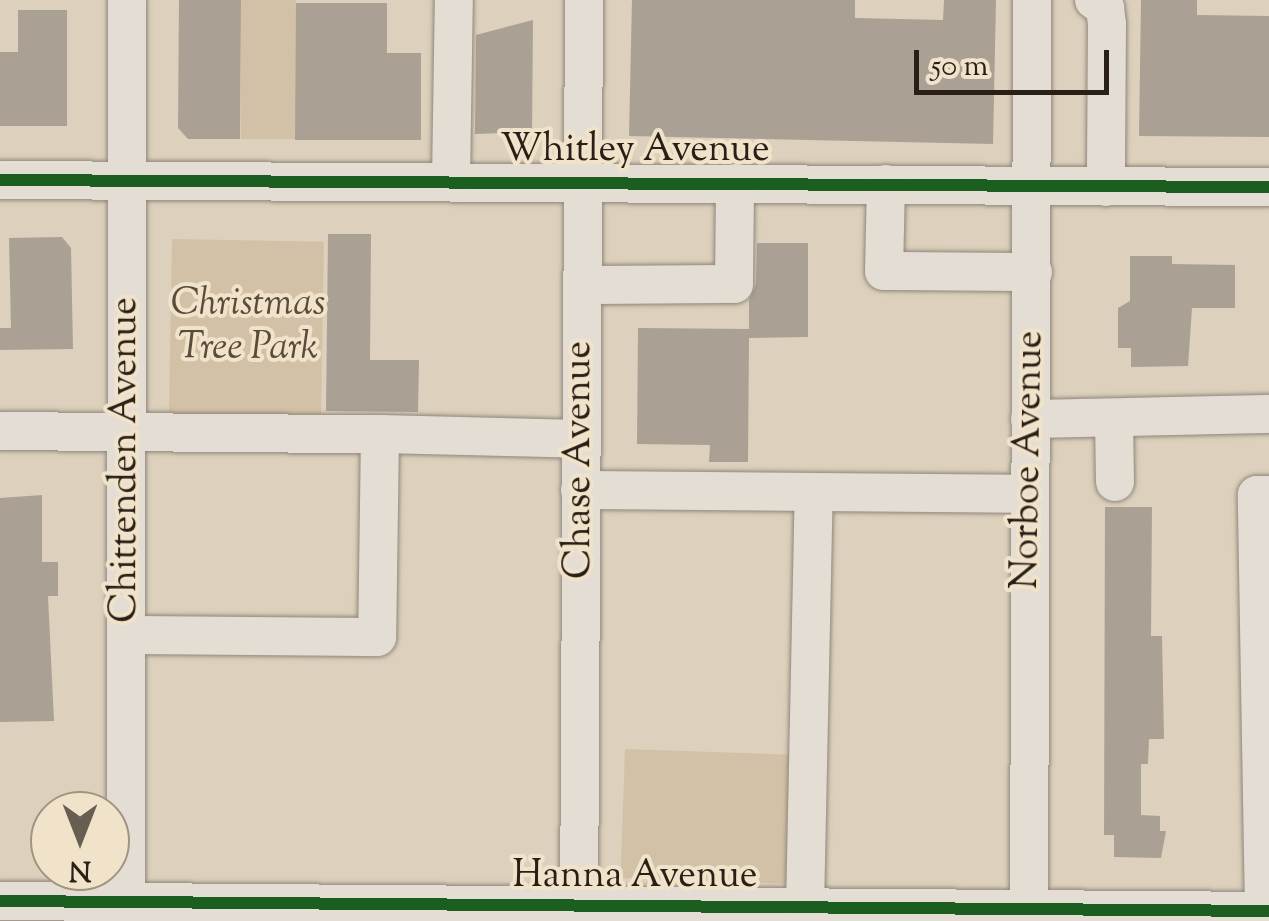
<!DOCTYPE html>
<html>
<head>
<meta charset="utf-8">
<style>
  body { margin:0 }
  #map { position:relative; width:1269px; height:921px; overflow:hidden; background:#ddd0bc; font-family:"Sorts Mill Goudy",serif }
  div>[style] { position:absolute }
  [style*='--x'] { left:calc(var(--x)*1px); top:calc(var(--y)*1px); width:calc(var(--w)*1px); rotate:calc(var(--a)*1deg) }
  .green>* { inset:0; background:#d2c1a6; transform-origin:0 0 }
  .building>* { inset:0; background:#aaa194 }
  .roads { filter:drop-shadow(0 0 2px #8f877b) drop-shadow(0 0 2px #8f877b) }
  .minor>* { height:38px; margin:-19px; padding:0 19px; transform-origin:19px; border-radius:19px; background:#e3ddd3 }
  .cycleway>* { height:12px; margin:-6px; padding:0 6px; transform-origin:6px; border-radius:6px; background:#1b5e20 }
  span { translate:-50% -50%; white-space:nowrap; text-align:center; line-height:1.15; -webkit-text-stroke:8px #f1e2ca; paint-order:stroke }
  .street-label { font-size:38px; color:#291f17 }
  .park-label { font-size:38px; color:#594c3c; font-style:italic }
  .north { position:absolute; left:30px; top:791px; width:100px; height:100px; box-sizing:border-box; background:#f1e2ca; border:2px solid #a19482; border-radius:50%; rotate:180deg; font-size:28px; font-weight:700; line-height:40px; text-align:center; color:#291f17 }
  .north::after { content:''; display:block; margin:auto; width:35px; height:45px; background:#685d51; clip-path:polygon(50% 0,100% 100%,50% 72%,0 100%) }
  .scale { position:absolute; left:914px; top:50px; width:195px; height:45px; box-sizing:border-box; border:5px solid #291f17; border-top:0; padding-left:12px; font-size:30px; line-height:35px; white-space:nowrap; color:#291f17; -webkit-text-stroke:8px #f1e2ca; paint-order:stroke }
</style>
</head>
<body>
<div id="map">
  <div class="green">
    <i style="left:241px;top:0;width:55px;height:139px"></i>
    <i style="left:172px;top:239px;width:152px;height:175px;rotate:1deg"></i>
    <i style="left:625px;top:749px;width:170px;height:129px;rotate:2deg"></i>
  </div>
  <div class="building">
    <i style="clip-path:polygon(179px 0,241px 0,240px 139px,188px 139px,178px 128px)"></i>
    <i style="clip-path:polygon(632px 0,855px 0,855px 18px,943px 20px,944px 0,996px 0,993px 144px,629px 136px)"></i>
    <i style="clip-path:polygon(1141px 0,1197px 0,1197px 15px,1269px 16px,1269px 137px,1139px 136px)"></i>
    <i style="clip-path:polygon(296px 3px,387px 3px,387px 53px,421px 53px,421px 140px,295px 140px)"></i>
    <i style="clip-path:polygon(18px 10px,67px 10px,67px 126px,0 126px,0 52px,18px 52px)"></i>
    <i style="clip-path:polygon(533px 20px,532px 132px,475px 134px,476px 35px)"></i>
    <i style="clip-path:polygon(328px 234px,371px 234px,370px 360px,419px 360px,418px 412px,326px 411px)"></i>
    <i style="clip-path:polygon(62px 237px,71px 248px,73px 349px,0 350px,0 328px,11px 328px,9px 238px)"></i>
    <i style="clip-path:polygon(757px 243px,808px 243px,808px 337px,749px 338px,748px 462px,709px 462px,710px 445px,637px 444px,638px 328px,749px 329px,749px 300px,756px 284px)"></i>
    <i style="clip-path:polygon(1130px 256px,1172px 256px,1172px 264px,1235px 265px,1235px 308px,1192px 308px,1188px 366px,1131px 367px,1131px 348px,1118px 348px,1118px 308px,1130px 301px)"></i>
    <i style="clip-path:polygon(42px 495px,42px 562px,58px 562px,58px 596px,48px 596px,54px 721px,0 722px,0 498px)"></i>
    <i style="clip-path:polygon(1105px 507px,1152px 507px,1151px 636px,1162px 636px,1164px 739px,1149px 739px,1148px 764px,1141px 764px,1141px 815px,1160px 816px,1160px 831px,1166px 831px,1161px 858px,1114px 857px,1114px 835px,1104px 835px)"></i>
  </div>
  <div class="roads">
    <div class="minor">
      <i style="--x:1094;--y:0;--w:14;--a:36"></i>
      <i style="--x:1105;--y:8;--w:16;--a:83"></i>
      <i style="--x:1107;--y:24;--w:163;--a:90.4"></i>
      <i style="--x:0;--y:180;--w:1269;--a:0.32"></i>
      <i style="--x:451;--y:181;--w:181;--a:-89.1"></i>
      <i style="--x:886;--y:184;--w:87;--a:91.3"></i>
      <i style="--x:884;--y:271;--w:149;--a:0.4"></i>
      <i style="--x:582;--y:285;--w:152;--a:-0.4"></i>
      <i style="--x:734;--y:284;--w:101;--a:-89.4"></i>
      <i style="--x:1030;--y:419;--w:239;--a:-1.2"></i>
      <i style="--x:1114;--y:419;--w:63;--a:89.1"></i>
      <i style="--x:0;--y:431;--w:380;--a:0.5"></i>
      <i style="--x:380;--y:434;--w:203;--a:90.8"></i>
      <i style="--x:377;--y:637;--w:251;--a:-179.5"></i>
      <i style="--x:380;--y:434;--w:201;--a:1.4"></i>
      <i style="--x:580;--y:490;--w:448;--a:0.5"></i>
      <i style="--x:0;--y:901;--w:1269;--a:0.45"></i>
      <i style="--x:805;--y:909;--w:415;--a:-88.8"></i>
      <i style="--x:1264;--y:911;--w:416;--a:-91"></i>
      <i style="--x:1257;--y:495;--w:12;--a:0"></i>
      <i style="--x:126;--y:921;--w:921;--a:-89.94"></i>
      <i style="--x:579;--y:921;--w:921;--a:-89.69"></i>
      <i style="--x:1029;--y:921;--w:921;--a:-89.81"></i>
    </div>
  </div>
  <div class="cycleway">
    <i style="--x:0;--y:180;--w:1269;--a:0.32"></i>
    <i style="--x:0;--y:901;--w:1269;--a:0.45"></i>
  </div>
  <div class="street-label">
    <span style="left:635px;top:152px">Whitley Avenue</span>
    <span style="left:127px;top:460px;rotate:-90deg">Chittenden Avenue</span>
    <span style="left:581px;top:460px;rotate:-90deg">Chase Avenue</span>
    <span style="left:1030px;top:460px;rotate:-89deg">Norboe Avenue</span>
    <span style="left:635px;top:878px">Hanna Avenue</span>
  </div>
  <div class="park-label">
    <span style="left:248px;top:328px">Christmas<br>Tree Park</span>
  </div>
  <div class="north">N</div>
  <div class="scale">50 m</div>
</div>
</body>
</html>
